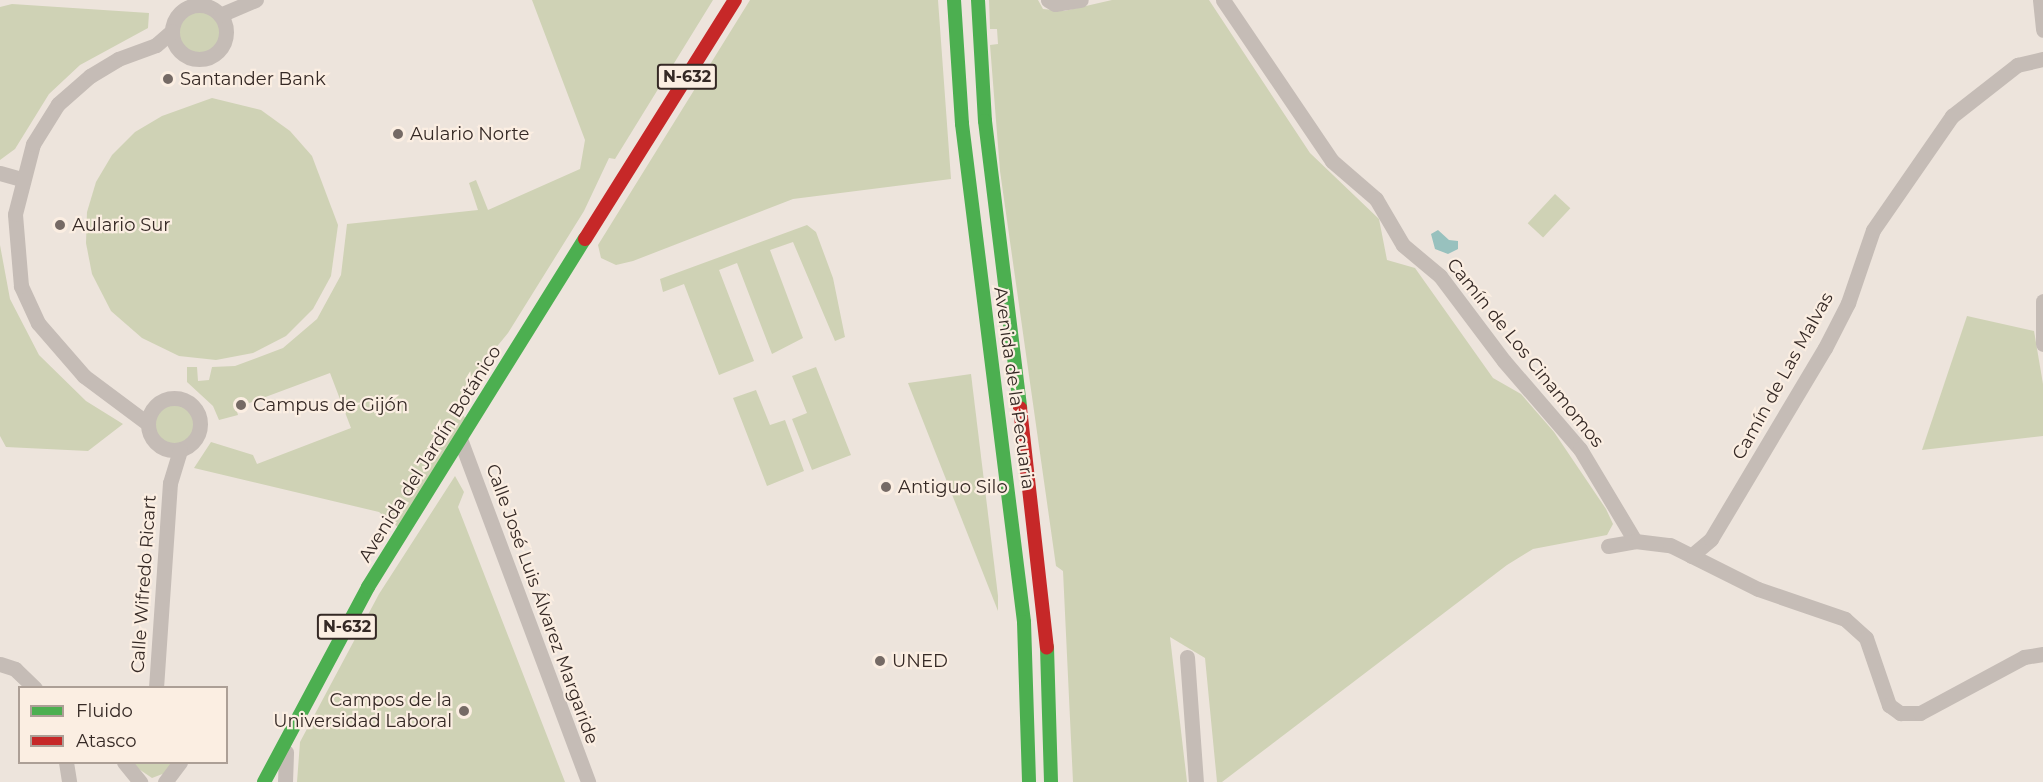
<!DOCTYPE html>
<html>
<head>
<meta charset="utf-8">
<style>
  body { margin:0 }
  #map { position:relative; width:2043px; height:782px; overflow:hidden; background:#ede4dc; font-family:Montserrat,sans-serif }
  div>[style] { position:absolute }
  [style*='--x'] { left:calc(var(--x)*1px); top:calc(var(--y)*1px); width:calc(var(--w)*1px); rotate:calc(var(--a)*1deg) }
  .green>* { inset:0; background:#cfd2b5; transform-origin:0 0 }
  .round { border-radius:50% }
  .water>* { inset:0; background:#98c1be }
  .street>* { height:15px; margin:-7.5px; padding:0 7.5px; transform-origin:7.5px; border-radius:7.5px; background:#c5bcb6 }
  .street>.ring { margin:-7.5px; padding:0; box-sizing:content-box; background:none; border:15px solid #c5bcb6; border-radius:50% }
  .fast>* { height:14px; margin:-7px; padding:0 7px; transform-origin:7px; border-radius:7px; background:#4caf50 }
  .jam>* { height:14px; margin:-7px; padding:0 7px; transform-origin:7px; border-radius:7px; background:#c62828 }
  .dots>* { width:16px; height:16px; translate:-50% -50%; box-sizing:border-box; border:3px solid #fbeee2; border-radius:50% }
  span { translate:-50% -50%; white-space:nowrap; text-align:center; line-height:1.15; -webkit-text-stroke:4.5px #fbeee2; paint-order:stroke }
  .shield-label span { padding:2px 4px; background:#fbeee2; border:2px solid; border-radius:4px; -webkit-text-stroke-width:0 }
  .shield-label { font-size:16px; color:#352925; font-weight:700 }
  .poi-label { font-size:18px; color:#352925 }
  .left { translate:0 -50%; text-align:left }
  .right { translate:-100% -50%; text-align:right }
  .street-label { font-size:18px; color:#352925 }
  .legend { position:absolute; left:18px; top:686px; width:210px; height:78px; box-sizing:border-box; background:#fbeee2; border:2px solid #ac9f96; margin:0; padding:8px 10px; list-style:none; font-size:18px; color:#352925 }
  .legend li { display:flex; align-items:center; gap:12px; height:30px }
  .legend b { width:30px; border:2px solid #ac9f96 }
</style>
</head>
<body>
<div id="map">
  <div class="green">
    <i style="clip-path:polygon(532px 0,713px 0,615px 159px,609px 158px,584px 211px,508px 333px,468px 382px,458px 411px,471px 423px,403px 531px,379px 512px,194px 468px,211px 442px,253px 455px,257px 464px,351px 428px,330px 373px,236px 408px,238px 415px,219px 420px,213px 406px,187px 382px,187px 367px,197px 367px,198px 381px,209px 380px,212px 367px,235px 366px,283px 348px,317px 319px,341px 275px,347px 224px,478px 210px,469px 183px,476px 180px,488px 210px,580px 169px,585px 140px)"></i>
    <i style="clip-path:polygon(750px 0,938px 0,951px 179px,793px 199px,633px 261px,616px 265px,601px 258px,598px 245px)"></i>
    <i style="clip-path:polygon(989px 0,1038px 0,1043px 9px,1064px 11px,1112px 0,1209px 0,1310px 153px,1379px 219px,1387px 260px,1415px 268px,1493px 378px,1521px 394px,1554px 432px,1606px 509px,1613px 524px,1607px 535px,1533px 549px,1507px 565px,1222px 782px,1217px 782px,1205px 658px,1170px 637px,1187px 782px,1073px 782px,1063px 571px,1056px 566px,1000px 171px,990px 45px,998px 44px,997px 29px,990px 29px)"></i>
    <i style="clip-path:polygon(12px 4px,149px 13px,148px 28px,80px 65px,49px 94px,15px 149px,0 160px,0 7px)"></i>
    <i class="round" style="left:172px;top:5px;width:54px;height:54px"></i>
    <i style="clip-path:polygon(212px 98px,261px 110px,290px 131px,312px 156px,338px 225px,331px 276px,313px 309px,286px 336px,253px 353px,216px 360px,179px 356px,142px 338px,111px 311px,92px 274px,86px 243px,87px 212px,96px 182px,112px 155px,135px 132px,162px 116px)"></i>
    <i style="left:1555px;top:194px;width:21px;height:40px;rotate:43deg"></i>
    <i style="clip-path:polygon(807px 225px,816px 232px,833px 278px,845px 337px,835px 341px,793px 242px,770px 250px,803px 338px,772px 354px,737px 263px,719px 270px,754px 361px,719px 375px,684px 284px,663px 292px,660px 279px)"></i>
    <i style="clip-path:polygon(0 245px,10px 299px,39px 355px,86px 401px,123px 424px,88px 451px,6px 447px,0 436px)"></i>
    <i style="clip-path:polygon(1967px 316px,2034px 331px,2043px 384px,2043px 436px,1922px 450px)"></i>
    <i style="clip-path:polygon(816px 367px,851px 455px,812px 470px,792px 419px,807px 413px,792px 376px)"></i>
    <i style="clip-path:polygon(971px 374px,998px 596px,998px 611px,908px 383px)"></i>
    <i style="clip-path:polygon(756px 390px,770px 425px,785px 420px,804px 471px,767px 486px,733px 398px)"></i>
    <i class="round" style="left:152px;top:402px;width:46px;height:46px"></i>
    <i style="clip-path:polygon(455px 476px,464px 492px,458px 507px,565px 782px,297px 782px,300px 742px,379px 594px)"></i>
    <i style="clip-path:polygon(130px 763px,172px 763px,165px 773px,152px 778px)"></i>
  </div>
  <div class="water">
    <i style="clip-path:polygon(1438px 230px,1449px 240px,1458px 241px,1458px 249px,1448px 254px,1435px 249px,1431px 234px)"></i>
  </div>
  <div class="street">
    <i style="--x:1048;--y:0;--w:8;--a:30"></i>
    <i style="--x:1055;--y:4;--w:26;--a:-9"></i>
    <i style="--x:1223;--y:0;--w:194;--a:55.9"></i>
    <i style="--x:1332;--y:161;--w:58;--a:40.8"></i>
    <i style="--x:1376;--y:199;--w:53;--a:59.6"></i>
    <i style="--x:1403;--y:245;--w:48;--a:40"></i>
    <i style="--x:1440;--y:276;--w:106;--a:53"></i>
    <i style="--x:1504;--y:361;--w:116;--a:49.2"></i>
    <i style="--x:1580;--y:449;--w:107;--a:59.1"></i>
    <i style="--x:2040;--y:0;--w:30;--a:84"></i>
    <i class="ring" style="left:172px;top:5px;width:39px;height:39px"></i>
    <i style="--x:220;--y:15;--w:39;--a:-23"></i>
    <i style="--x:0;--y:173;--w:22;--a:16"></i>
    <i style="--x:2043;--y:301;--w:43;--a:90"></i>
    <i class="ring" style="left:148px;top:398px;width:37px;height:37px"></i>
    <i style="--x:147;--y:423;--w:79;--a:-143.3"></i>
    <i style="--x:84;--y:376;--w:70;--a:-131"></i>
    <i style="--x:38;--y:323;--w:41;--a:-114.7"></i>
    <i style="--x:21;--y:286;--w:72;--a:-94.8"></i>
    <i style="--x:15;--y:214;--w:72;--a:-75.6"></i>
    <i style="--x:33;--y:144;--w:47;--a:-58"></i>
    <i style="--x:58;--y:104;--w:43;--a:-41.2"></i>
    <i style="--x:90;--y:76;--w:33;--a:-31"></i>
    <i style="--x:118;--y:59;--w:40;--a:-20.2"></i>
    <i style="--x:156;--y:45;--w:21;--a:-41"></i>
    <i style="--x:460;--y:439;--w:366;--a:69.5"></i>
    <i style="--x:1608;--y:546;--w:27;--a:-10"></i>
    <i style="--x:1635;--y:541;--w:35;--a:7"></i>
    <i style="--x:1670;--y:545;--w:98;--a:26.6"></i>
    <i style="--x:1758;--y:589;--w:92;--a:19"></i>
    <i style="--x:1845;--y:619;--w:28;--a:42"></i>
    <i style="--x:1866;--y:638;--w:71;--a:71.1"></i>
    <i style="--x:1889;--y:705;--w:14;--a:36"></i>
    <i style="--x:1900;--y:713;--w:20;--a:0"></i>
    <i style="--x:1920;--y:713;--w:118;--a:-28.3"></i>
    <i style="--x:2024;--y:657;--w:19;--a:-9"></i>
    <i style="--x:1691;--y:556;--w:26;--a:-40"></i>
    <i style="--x:1711;--y:539;--w:222;--a:-59.2"></i>
    <i style="--x:1825;--y:348;--w:51;--a:-62.9"></i>
    <i style="--x:1848;--y:303;--w:77;--a:-71.1"></i>
    <i style="--x:1873;--y:230;--w:139;--a:-55.3"></i>
    <i style="--x:1952;--y:116;--w:83;--a:-38.1"></i>
    <i style="--x:2017;--y:65;--w:27;--a:-13"></i>
    <i style="--x:1187;--y:657;--w:125;--a:85.9"></i>
    <i style="--x:0;--y:664;--w:16;--a:18"></i>
    <i style="--x:15;--y:669;--w:28;--a:44"></i>
    <i style="--x:156;--y:688;--w:205;--a:-86.1"></i>
    <i style="--x:170;--y:483;--w:34;--a:-73"></i>
    <i style="--x:66;--y:762;--w:20;--a:81"></i>
    <i style="--x:124;--y:762;--w:26;--a:51"></i>
    <i style="--x:165;--y:782;--w:25;--a:-53"></i>
    <i style="--x:285;--y:782;--w:30;--a:-88"></i>
  </div>
  <div class="fast">
    <i style="--x:954;--y:0;--w:124;--a:86.3"></i>
    <i style="--x:962;--y:124;--w:502;--a:82.9"></i>
    <i style="--x:1024;--y:622;--w:160;--a:88.2"></i>
    <i style="--x:978;--y:0;--w:121;--a:86.7"></i>
    <i style="--x:985;--y:121;--w:289;--a:83"></i>
    <i style="--x:1047;--y:647;--w:135;--a:88.3"></i>
    <i style="--x:264;--y:782;--w:221;--a:-61.9"></i>
    <i style="--x:368;--y:587;--w:410;--a:-58.1"></i>
  </div>
  <div class="jam">
    <i style="--x:585;--y:239;--w:282;--a:-57.9"></i>
    <i style="--x:1020;--y:408;--w:241;--a:83.6"></i>
  </div>
  <div class="dots">
    <i style="left:168px;top:79px;background:#756a65"></i>
    <i style="left:398px;top:134px;background:#756a65"></i>
    <i style="left:60px;top:225px;background:#756a65"></i>
    <i style="left:241px;top:405px;background:#756a65"></i>
    <i style="left:886px;top:487px;background:#756a65"></i>
    <i style="left:880px;top:661px;background:#756a65"></i>
    <i style="left:464px;top:711px;background:#756a65"></i>
  </div>
  <div class="shield-label">
    <span style="left:687px;top:77px">N-632</span>
    <span style="left:347px;top:627px">N-632</span>
  </div>
  <div class="poi-label">
    <span class="left" style="left:180px;top:79px">Santander Bank</span>
    <span class="left" style="left:410px;top:134px">Aulario Norte</span>
    <span class="left" style="left:72px;top:225px">Aulario Sur</span>
    <span class="left" style="left:253px;top:405px">Campus de Gijón</span>
    <span class="left" style="left:898px;top:487px">Antiguo Silo</span>
    <span class="left" style="left:892px;top:661px">UNED</span>
    <span class="right" style="left:452px;top:711px">Campos de la<br>Universidad Laboral</span>
  </div>
  <div class="street-label">
    <span style="left:1525px;top:353px;rotate:51deg">Camín de Los Cinamomos</span>
    <span style="left:1783px;top:376px;rotate:-61deg">Camín de Las Malvas</span>
    <span style="left:1014px;top:388px;rotate:82deg">Avenida de la Pecuaria</span>
    <span style="left:430px;top:454px;rotate:-58deg">Avenida del Jardín Botánico</span>
    <span style="left:144px;top:584px;rotate:-86deg">Calle Wifredo Ricart</span>
    <span style="left:542px;top:604px;rotate:70deg">Calle José Luis Álvarez Margaride</span>
  </div>
  <ul class="legend">
  <li><b style="height:8px;background:#4caf50"></b>Fluido</li>
  <li><b style="height:8px;background:#c62828"></b>Atasco</li>
  </ul>
</div>
</body>
</html>
